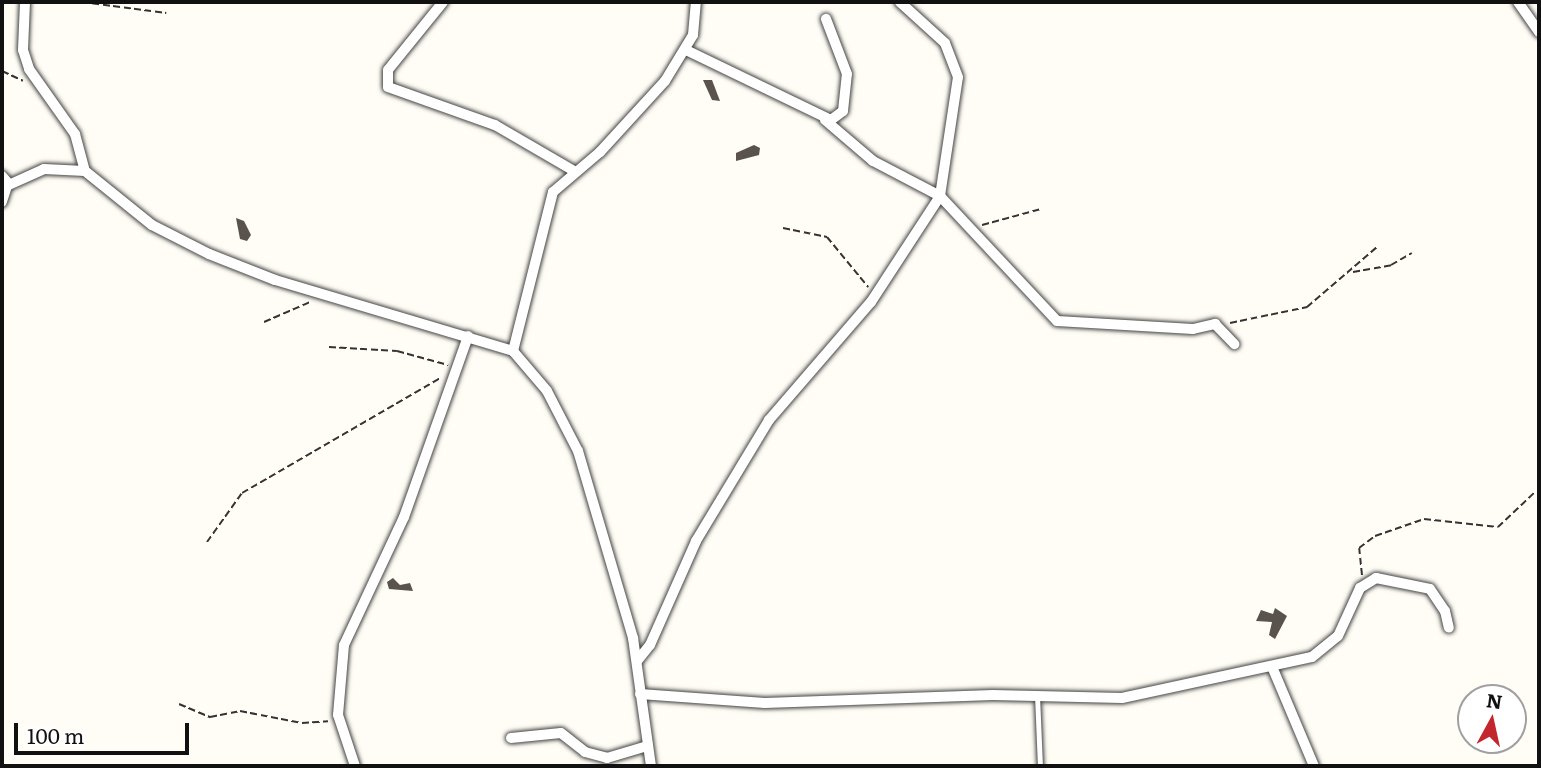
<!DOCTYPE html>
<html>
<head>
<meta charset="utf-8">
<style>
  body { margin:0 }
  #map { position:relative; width:1541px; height:768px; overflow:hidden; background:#fffdf5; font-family:Literata,serif }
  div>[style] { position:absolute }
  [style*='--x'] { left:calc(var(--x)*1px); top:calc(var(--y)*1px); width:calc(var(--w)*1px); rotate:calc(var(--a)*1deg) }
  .building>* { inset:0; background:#5a524d }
  .path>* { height:2px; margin-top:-1px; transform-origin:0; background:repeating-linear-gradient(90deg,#333 0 7px,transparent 0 10.5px) }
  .roads { filter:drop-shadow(0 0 2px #444) drop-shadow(0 0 2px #444) }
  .lane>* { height:5px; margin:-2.5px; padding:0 2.5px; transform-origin:2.5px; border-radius:2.5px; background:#fff }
  .street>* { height:10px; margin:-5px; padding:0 5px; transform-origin:5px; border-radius:5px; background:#fff }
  span { translate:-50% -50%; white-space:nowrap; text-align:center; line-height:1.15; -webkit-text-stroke:7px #fff; paint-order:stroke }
  .frame { position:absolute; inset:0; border:4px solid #111; pointer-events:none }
  .north { position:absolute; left:1457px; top:684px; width:70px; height:70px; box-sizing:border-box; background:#fff; border:2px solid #a0a0a0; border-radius:50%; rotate:8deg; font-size:19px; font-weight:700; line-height:28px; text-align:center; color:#111 }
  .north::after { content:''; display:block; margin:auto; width:24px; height:32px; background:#c4262e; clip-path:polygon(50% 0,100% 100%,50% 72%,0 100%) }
  .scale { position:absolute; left:14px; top:723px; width:175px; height:32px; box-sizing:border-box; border:4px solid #111; border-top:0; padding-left:9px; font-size:21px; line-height:24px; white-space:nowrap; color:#111; -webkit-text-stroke:5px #fff; paint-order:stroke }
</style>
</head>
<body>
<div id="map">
  <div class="building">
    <i style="clip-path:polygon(703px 80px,712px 80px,720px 101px,712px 100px)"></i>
    <i style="clip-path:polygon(754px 145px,760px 148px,759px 155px,736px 161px,736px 153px)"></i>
    <i style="clip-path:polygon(236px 218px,244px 221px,251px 235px,247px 241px,240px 239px)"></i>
    <i style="clip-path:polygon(393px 578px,400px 585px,410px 583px,413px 591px,389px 589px,387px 582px)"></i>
    <i style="clip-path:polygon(1275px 608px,1287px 616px,1275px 639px,1269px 635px,1272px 622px,1256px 621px,1261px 610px,1273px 614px)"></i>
  </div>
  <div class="path">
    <i style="--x:82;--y:2;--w:85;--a:7.5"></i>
    <i style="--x:2;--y:71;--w:23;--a:25"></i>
    <i style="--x:982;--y:225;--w:61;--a:-15.2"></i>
    <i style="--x:783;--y:228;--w:45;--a:11.6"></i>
    <i style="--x:827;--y:237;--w:65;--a:50.6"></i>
    <i style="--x:1353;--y:272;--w:39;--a:-10"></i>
    <i style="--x:1391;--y:265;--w:24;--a:-30"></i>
    <i style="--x:264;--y:322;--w:50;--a:-23.5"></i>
    <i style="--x:1230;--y:323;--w:79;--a:-11.7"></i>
    <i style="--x:1307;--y:307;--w:92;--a:-40.6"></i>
    <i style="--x:329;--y:347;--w:68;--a:3.4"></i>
    <i style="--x:397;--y:351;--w:53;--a:15.4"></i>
    <i style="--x:207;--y:542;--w:60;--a:-54.5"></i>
    <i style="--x:242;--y:493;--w:229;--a:-30.1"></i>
    <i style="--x:1362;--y:575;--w:27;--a:-96"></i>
    <i style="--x:1359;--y:548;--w:20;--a:-37"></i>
    <i style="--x:1375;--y:536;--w:52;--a:-19.1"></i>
    <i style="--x:1424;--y:519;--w:74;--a:6.2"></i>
    <i style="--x:1498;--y:527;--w:50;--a:-43.4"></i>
    <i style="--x:179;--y:704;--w:34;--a:23"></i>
    <i style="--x:210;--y:717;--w:31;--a:-11"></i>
    <i style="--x:240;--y:711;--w:63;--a:11"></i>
    <i style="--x:302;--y:723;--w:26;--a:-4"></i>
  </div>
  <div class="roads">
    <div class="lane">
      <i style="--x:1037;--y:695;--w:71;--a:87.6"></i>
    </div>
    <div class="street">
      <i style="--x:25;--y:2;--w:48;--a:92.4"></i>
      <i style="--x:23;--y:50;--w:20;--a:72"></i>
      <i style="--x:29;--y:69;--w:80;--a:54.7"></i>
      <i style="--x:75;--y:134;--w:38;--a:75"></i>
      <i style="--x:443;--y:2;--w:87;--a:129"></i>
      <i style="--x:388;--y:70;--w:17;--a:90"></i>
      <i style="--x:388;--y:87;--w:114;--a:19.6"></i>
      <i style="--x:495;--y:125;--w:91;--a:30.2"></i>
      <i style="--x:1518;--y:2;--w:37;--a:55"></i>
      <i style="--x:686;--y:50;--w:161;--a:25.8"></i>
      <i style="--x:831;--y:120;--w:15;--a:-37"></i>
      <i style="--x:843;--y:111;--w:37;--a:-84"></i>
      <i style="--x:847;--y:74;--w:59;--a:-110.9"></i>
      <i style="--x:825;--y:120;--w:63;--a:40.5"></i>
      <i style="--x:873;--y:161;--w:76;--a:27.6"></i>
      <i style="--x:940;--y:196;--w:171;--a:46.9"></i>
      <i style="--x:1057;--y:321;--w:136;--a:3.4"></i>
      <i style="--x:1193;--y:329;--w:23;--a:-13"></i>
      <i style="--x:1215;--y:324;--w:28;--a:46"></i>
      <i style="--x:2;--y:176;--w:9;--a:49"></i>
      <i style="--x:8;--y:183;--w:20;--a:108"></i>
      <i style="--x:2;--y:188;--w:46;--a:-24.3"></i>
      <i style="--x:44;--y:169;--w:41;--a:2.8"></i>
      <i style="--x:85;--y:171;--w:86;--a:38.9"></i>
      <i style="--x:152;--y:225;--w:64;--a:27"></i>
      <i style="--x:209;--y:254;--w:71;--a:21.5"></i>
      <i style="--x:275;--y:280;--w:248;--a:16.6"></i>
      <i style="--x:513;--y:351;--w:52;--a:49.6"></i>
      <i style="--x:547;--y:391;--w:68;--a:62.7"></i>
      <i style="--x:578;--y:451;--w:195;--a:73.6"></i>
      <i style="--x:633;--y:638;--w:129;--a:82"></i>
      <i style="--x:513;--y:351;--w:164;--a:-75.9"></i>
      <i style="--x:553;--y:192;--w:62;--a:-40.4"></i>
      <i style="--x:600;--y:152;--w:96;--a:-47.5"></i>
      <i style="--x:665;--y:81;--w:54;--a:-58.7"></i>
      <i style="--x:693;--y:35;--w:33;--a:-85"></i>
      <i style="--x:637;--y:661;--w:21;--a:-51"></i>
      <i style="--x:650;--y:645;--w:114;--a:-66.1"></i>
      <i style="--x:696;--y:541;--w:141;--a:-58.9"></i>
      <i style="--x:769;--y:420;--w:156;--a:-49.2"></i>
      <i style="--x:871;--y:302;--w:126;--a:-56.9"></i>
      <i style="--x:940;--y:196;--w:120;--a:-81.4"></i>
      <i style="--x:958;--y:77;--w:36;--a:-111"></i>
      <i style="--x:945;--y:43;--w:61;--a:-137.7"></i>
      <i style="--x:1273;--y:669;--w:105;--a:67.1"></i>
      <i style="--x:640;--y:694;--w:125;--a:4.1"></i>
      <i style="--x:765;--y:703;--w:228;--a:-2"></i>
      <i style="--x:993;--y:695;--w:129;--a:1.3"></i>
      <i style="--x:1122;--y:698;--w:194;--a:-12.2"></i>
      <i style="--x:1312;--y:657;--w:33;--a:-39"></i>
      <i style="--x:1338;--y:636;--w:53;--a:-65.4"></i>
      <i style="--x:1360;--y:588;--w:19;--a:-32"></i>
      <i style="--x:1376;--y:578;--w:55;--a:11.5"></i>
      <i style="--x:1430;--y:589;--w:27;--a:56"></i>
      <i style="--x:1445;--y:611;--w:17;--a:77"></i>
      <i style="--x:511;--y:738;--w:50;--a:-5.7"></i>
      <i style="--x:561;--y:733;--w:31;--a:38"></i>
      <i style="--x:585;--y:752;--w:23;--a:15"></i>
      <i style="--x:607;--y:758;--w:42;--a:-16.7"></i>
      <i style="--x:355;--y:766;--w:54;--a:-108.4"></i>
      <i style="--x:338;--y:715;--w:70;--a:-85.1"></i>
      <i style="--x:344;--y:645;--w:141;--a:-64.9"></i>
      <i style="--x:404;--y:517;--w:192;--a:-70.5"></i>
    </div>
  </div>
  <div class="frame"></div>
  <div class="north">N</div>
  <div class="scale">100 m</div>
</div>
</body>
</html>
